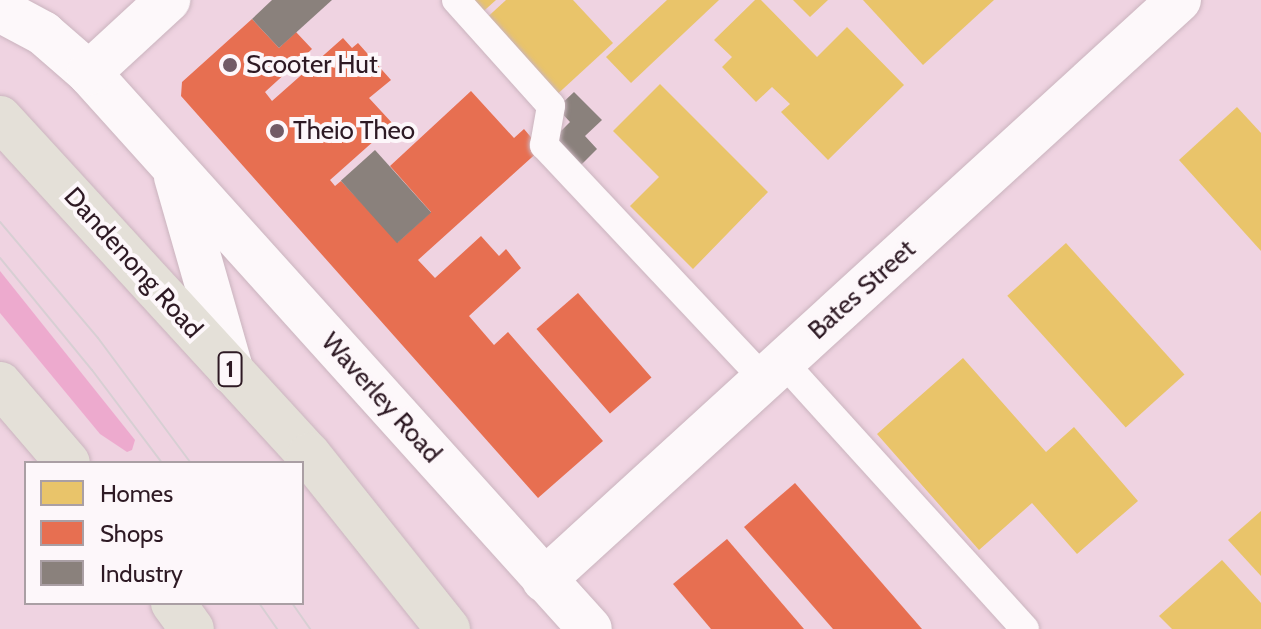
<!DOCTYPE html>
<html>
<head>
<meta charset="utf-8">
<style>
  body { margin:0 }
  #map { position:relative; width:1261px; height:629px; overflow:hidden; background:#efd3e1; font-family:Cabin,sans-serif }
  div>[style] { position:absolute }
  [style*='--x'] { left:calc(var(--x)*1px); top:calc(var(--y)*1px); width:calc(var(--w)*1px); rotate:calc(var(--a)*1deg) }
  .green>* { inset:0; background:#edaace }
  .homes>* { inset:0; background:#e9c46a; transform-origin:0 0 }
  .shops>* { inset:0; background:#e76f51; transform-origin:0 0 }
  .industry>* { inset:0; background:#8a817c; transform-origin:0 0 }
  .roads { filter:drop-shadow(0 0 2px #cab4be) drop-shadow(0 0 2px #cab4be) }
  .lane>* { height:28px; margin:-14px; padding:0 14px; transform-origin:14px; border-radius:14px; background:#fdf8fa }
  .street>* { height:44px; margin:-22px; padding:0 22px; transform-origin:22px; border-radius:22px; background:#fdf8fa }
  .highway>* { height:44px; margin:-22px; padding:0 22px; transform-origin:22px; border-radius:22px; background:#e4e0d8 }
  .tram>* { height:2px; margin:-1px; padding:0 1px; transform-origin:1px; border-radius:1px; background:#d7cfd3 }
  .dots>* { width:22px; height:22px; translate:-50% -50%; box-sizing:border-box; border:4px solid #fdf7fa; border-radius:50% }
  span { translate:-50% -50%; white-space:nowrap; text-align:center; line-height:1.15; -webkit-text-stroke:8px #fdf7fa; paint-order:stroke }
  .shield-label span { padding:2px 6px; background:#fdf7fa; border:2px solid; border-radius:6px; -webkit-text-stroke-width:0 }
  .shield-label { font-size:24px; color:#2e1a24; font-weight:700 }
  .poi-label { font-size:26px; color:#2e1a24 }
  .left { translate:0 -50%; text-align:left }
  .street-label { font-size:26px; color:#2e1a24 }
  .legend { position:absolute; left:24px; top:461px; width:280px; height:144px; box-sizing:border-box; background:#fdf7fa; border:2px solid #aa9fa4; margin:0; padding:10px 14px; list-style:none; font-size:24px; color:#2e1a24 }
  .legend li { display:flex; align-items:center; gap:16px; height:40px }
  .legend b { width:40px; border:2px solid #aa9fa4 }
</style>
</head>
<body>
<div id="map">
  <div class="green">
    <i style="clip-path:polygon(0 271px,135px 440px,132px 450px,127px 452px,100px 434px,0 313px)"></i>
  </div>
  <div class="homes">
    <i style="clip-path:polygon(461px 0,496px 0,477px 17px)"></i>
    <i style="clip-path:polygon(506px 0,573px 0,613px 43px,551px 100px,481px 23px)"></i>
    <i style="clip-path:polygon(667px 0,719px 0,631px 83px,606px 57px)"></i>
    <i style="clip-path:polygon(755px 0,761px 0,817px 57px,847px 27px,904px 85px,828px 160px,781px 112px,790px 104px,772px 87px,756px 102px,722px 67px,732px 57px,714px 40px)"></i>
    <i style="clip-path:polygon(793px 0,828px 0,810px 17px)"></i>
    <i style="clip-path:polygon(863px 0,994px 0,923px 65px)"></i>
    <i style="clip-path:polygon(660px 84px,768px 192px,693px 269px,630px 206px,659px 177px,613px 131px)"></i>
    <i style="clip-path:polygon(1237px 107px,1261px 133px,1261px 251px,1179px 160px)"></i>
    <i style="left:1066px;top:243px;width:177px;height:79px;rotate:48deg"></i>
    <i style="clip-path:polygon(963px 358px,1046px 452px,1074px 427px,1138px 501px,1077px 554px,1032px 503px,979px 550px,877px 434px)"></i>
    <i style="clip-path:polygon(1261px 511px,1261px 576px,1228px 540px)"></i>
    <i style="clip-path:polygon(1222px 560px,1261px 603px,1261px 629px,1172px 629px,1159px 616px)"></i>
  </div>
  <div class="shops">
    <i style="clip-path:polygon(252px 19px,279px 48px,296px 32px,312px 49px,265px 92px,272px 101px,343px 38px,352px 48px,358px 43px,391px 80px,369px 98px,393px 124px,330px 180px,335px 186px,341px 181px,398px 242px,431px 212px,390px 166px,471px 91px,514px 138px,524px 129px,541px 149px,418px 260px,435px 278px,481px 236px,499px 256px,506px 249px,521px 268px,469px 316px,494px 345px,508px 332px,603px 441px,538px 498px,181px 96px,182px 82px)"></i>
    <i style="left:578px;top:293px;width:112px;height:55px;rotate:49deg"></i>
    <i style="clip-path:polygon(795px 483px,922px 629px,833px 629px,744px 527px)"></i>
    <i style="clip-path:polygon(727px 539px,804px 629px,711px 629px,673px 584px)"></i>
  </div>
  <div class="industry">
    <i style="clip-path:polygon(272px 0,332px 0,279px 48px,252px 19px)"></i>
    <i style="clip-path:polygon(574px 92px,602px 120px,585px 136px,597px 149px,575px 171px,548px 144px,570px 122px,557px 108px)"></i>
    <i style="left:375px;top:150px;width:84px;height:46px;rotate:48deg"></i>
  </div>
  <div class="roads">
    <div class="lane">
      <i style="--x:456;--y:0;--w:142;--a:48.1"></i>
      <i style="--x:551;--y:106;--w:40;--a:100"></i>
      <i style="--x:544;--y:145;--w:321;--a:46.8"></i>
      <i style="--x:783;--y:362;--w:360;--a:47.8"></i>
    </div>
    <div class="street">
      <i style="--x:0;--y:10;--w:49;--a:28.1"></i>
      <i style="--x:43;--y:33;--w:61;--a:41"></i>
      <i style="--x:89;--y:73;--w:748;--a:47.98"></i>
      <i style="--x:89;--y:73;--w:108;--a:-42.7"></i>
      <i style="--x:176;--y:177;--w:203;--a:74"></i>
      <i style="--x:544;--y:580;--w:860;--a:-42.41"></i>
    </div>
    <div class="highway">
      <i style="--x:0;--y:118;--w:457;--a:47.5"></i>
      <i style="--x:309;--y:455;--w:223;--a:51.4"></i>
      <i style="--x:0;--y:384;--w:104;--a:49.3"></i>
      <i style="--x:173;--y:603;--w:32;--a:54"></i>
    </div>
  </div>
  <div class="tram">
    <i style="--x:0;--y:222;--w:152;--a:49.8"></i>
    <i style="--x:98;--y:338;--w:156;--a:53.4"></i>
    <i style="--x:0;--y:258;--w:145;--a:50.6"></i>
    <i style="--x:92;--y:370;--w:116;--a:53"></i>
    <i style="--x:259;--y:603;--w:32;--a:55"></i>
    <i style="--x:292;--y:603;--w:32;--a:55"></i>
  </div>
  <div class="dots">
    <i style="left:230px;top:65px;background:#725b66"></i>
    <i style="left:277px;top:131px;background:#725b66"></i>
  </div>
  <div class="shield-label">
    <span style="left:230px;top:369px">1</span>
  </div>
  <div class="poi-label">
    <span class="left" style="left:246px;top:65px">Scooter Hut</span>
    <span class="left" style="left:293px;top:131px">Theio Theo</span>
  </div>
  <div class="street-label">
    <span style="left:133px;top:263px;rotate:48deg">Dandenong Road</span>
    <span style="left:862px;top:290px;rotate:-42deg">Bates Street</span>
    <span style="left:381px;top:398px;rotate:48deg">Waverley Road</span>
  </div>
  <ul class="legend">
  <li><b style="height:22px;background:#e9c46a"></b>Homes</li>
  <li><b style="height:22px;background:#e76f51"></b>Shops</li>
  <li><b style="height:22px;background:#8a817c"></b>Industry</li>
  </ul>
</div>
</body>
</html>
